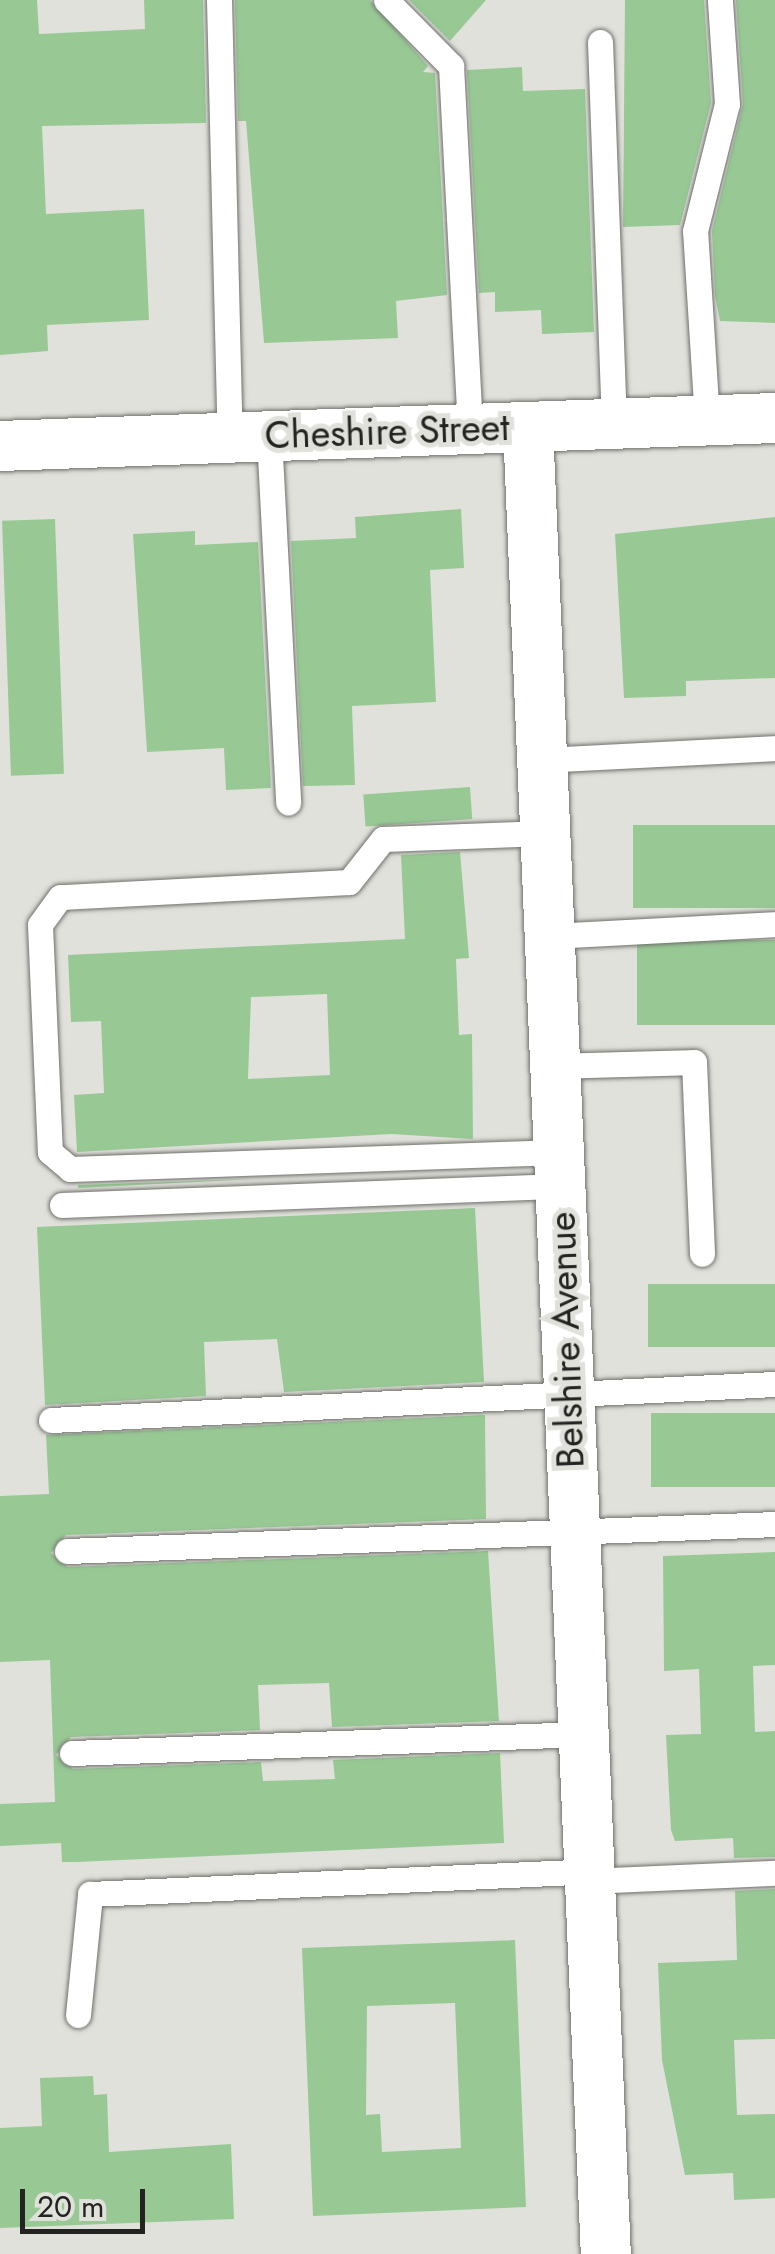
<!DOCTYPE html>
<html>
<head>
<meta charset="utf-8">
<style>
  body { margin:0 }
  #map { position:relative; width:775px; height:2254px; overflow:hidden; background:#e0e1db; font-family:Jost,sans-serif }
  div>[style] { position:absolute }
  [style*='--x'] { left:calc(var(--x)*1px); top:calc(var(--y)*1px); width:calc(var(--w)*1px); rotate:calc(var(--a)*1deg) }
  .building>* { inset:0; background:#98c995; transform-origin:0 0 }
  .roads { filter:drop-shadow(0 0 2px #70706c) drop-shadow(0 0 2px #70706c) }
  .lane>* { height:25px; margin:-12.5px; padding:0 12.5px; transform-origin:12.5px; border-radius:12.5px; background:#fff }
  .street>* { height:50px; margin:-25px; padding:0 25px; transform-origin:25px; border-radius:25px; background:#fff }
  span { translate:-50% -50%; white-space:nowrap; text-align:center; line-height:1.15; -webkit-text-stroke:10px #e0e1db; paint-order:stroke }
  .street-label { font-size:38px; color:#232321 }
  .scale { position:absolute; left:20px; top:2189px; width:125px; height:45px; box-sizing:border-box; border:5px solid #232321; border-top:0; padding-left:12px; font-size:30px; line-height:35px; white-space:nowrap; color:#232321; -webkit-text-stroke:8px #e0e1db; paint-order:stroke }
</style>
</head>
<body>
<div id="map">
  <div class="building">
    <i style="clip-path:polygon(0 0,37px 0,39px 34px,145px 29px,144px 0,203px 0,206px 123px,42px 126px,46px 214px,144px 209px,149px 320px,47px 325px,48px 351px,0 355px)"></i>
    <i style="clip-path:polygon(235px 0,370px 0,428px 66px,423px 72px,435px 73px,447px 295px,396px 301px,398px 338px,264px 343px,246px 121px,238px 121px)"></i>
    <i style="clip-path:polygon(409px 0,486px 0,450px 41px)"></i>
    <i style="clip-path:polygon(625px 0,704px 0,711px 103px,680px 225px,623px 227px)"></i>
    <i style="clip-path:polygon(736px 0,775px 0,775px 323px,720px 321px,715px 295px,712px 231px,743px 104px)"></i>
    <i style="clip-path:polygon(522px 67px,523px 91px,585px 89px,594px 332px,542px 334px,541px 310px,495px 312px,495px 292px,479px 293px,467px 70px)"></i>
    <i style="clip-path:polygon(461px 509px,464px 568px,430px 570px,436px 702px,352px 706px,355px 785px,303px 786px,291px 541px,356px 538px,355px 517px)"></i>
    <i style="clip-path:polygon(775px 517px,775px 678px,686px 681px,686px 696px,624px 698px,615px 534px)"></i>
    <i style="left:55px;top:519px;width:255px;height:53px;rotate:88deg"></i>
    <i style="clip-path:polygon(195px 531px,195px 545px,258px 542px,271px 788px,226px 790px,224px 748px,147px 752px,133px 534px)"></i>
    <i style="left:470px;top:787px;width:32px;height:107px;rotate:86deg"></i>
    <i style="left:775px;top:825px;width:83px;height:142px;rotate:90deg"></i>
    <i style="clip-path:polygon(evenodd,460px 852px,469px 958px,456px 959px,459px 1035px,472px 1034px,473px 1139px,391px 1134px,77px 1152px,74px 1095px,104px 1093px,101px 1021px,71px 1022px,68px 955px,405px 939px,401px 855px,460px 852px,327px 994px,330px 1075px,248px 1079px,251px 997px,327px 994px)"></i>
    <i style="left:775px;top:940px;width:85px;height:138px;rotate:90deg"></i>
    <i style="clip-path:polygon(254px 1179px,78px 1188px,78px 1185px)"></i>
    <i style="clip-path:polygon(475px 1208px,484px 1382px,284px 1392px,277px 1339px,204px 1342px,206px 1396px,45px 1405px,37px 1227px)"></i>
    <i style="left:775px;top:1284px;width:63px;height:127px;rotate:90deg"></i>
    <i style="left:775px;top:1413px;width:74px;height:124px;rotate:90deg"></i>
    <i style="clip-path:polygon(485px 1415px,486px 1519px,66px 1535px,51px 1553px,68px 1567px,488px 1551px,499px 1721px,332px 1727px,329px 1683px,258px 1685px,260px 1730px,71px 1737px,56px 1755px,73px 1769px,261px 1762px,263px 1781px,335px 1779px,333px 1760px,500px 1753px,504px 1843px,76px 1862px,62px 1862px,61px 1843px,0 1846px,0 1804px,55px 1802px,50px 1660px,0 1662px,0 1496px,49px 1494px,46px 1435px)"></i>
    <i style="clip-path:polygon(775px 1552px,775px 1665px,753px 1666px,755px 1732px,775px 1731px,775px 1857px,734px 1858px,733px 1838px,675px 1841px,671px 1830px,666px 1735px,701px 1734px,699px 1669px,664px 1671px,663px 1556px)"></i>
    <i style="clip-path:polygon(775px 1889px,775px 2039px,734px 2040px,737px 2115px,775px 2114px,775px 2198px,734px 2200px,733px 2173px,685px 2175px,662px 2060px,658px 1963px,737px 1960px,735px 1891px)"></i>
    <i style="clip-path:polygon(evenodd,515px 1940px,526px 2207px,313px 2216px,302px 1948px,515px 1940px,455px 2003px,461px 2148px,382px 2152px,380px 2114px,366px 2115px,367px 2006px,455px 2003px)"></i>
    <i style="clip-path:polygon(93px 2076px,94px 2095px,107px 2094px,109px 2152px,231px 2144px,234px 2219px,0 2228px,0 2128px,42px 2126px,40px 2078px)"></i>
  </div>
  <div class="roads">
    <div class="lane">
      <i style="--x:219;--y:0;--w:436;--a:88.6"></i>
      <i style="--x:386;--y:0;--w:93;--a:45.4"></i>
      <i style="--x:451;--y:66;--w:363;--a:87"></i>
      <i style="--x:600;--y:42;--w:382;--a:87.9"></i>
      <i style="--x:707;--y:420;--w:189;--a:-93.6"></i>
      <i style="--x:695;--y:231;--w:131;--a:-75.9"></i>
      <i style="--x:727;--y:104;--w:104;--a:-93.9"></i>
      <i style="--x:269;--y:436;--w:367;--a:87"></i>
      <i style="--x:542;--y:760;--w:233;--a:-2.9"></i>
      <i style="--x:545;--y:833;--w:162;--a:177.9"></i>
      <i style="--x:383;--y:839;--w:55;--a:128.3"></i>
      <i style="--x:349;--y:882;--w:289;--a:177"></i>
      <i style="--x:60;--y:897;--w:34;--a:126"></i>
      <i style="--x:40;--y:925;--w:227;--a:87.5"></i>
      <i style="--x:50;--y:1152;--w:26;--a:40"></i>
      <i style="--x:70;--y:1169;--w:488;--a:-2"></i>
      <i style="--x:549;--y:936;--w:226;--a:-3"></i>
      <i style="--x:555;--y:1066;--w:139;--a:-1.6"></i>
      <i style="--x:694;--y:1062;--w:192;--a:87.6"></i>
      <i style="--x:62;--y:1205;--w:498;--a:-2.2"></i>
      <i style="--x:51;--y:1420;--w:725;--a:-2.85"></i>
      <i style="--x:67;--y:1551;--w:709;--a:-2.18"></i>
      <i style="--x:72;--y:1753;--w:510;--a:-2.13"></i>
      <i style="--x:589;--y:1881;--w:186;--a:-2.5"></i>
      <i style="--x:78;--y:2015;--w:122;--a:-84.3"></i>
      <i style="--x:90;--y:1894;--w:499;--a:-2.6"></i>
    </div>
    <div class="street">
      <i style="--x:528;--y:427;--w:1829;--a:87.56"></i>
      <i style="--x:0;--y:446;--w:776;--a:-2.07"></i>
    </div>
  </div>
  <div class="street-label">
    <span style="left:387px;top:431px;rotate:-2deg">Cheshire Street</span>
    <span style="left:566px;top:1340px;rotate:-92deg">Belshire Avenue</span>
  </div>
  <div class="scale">20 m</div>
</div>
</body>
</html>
